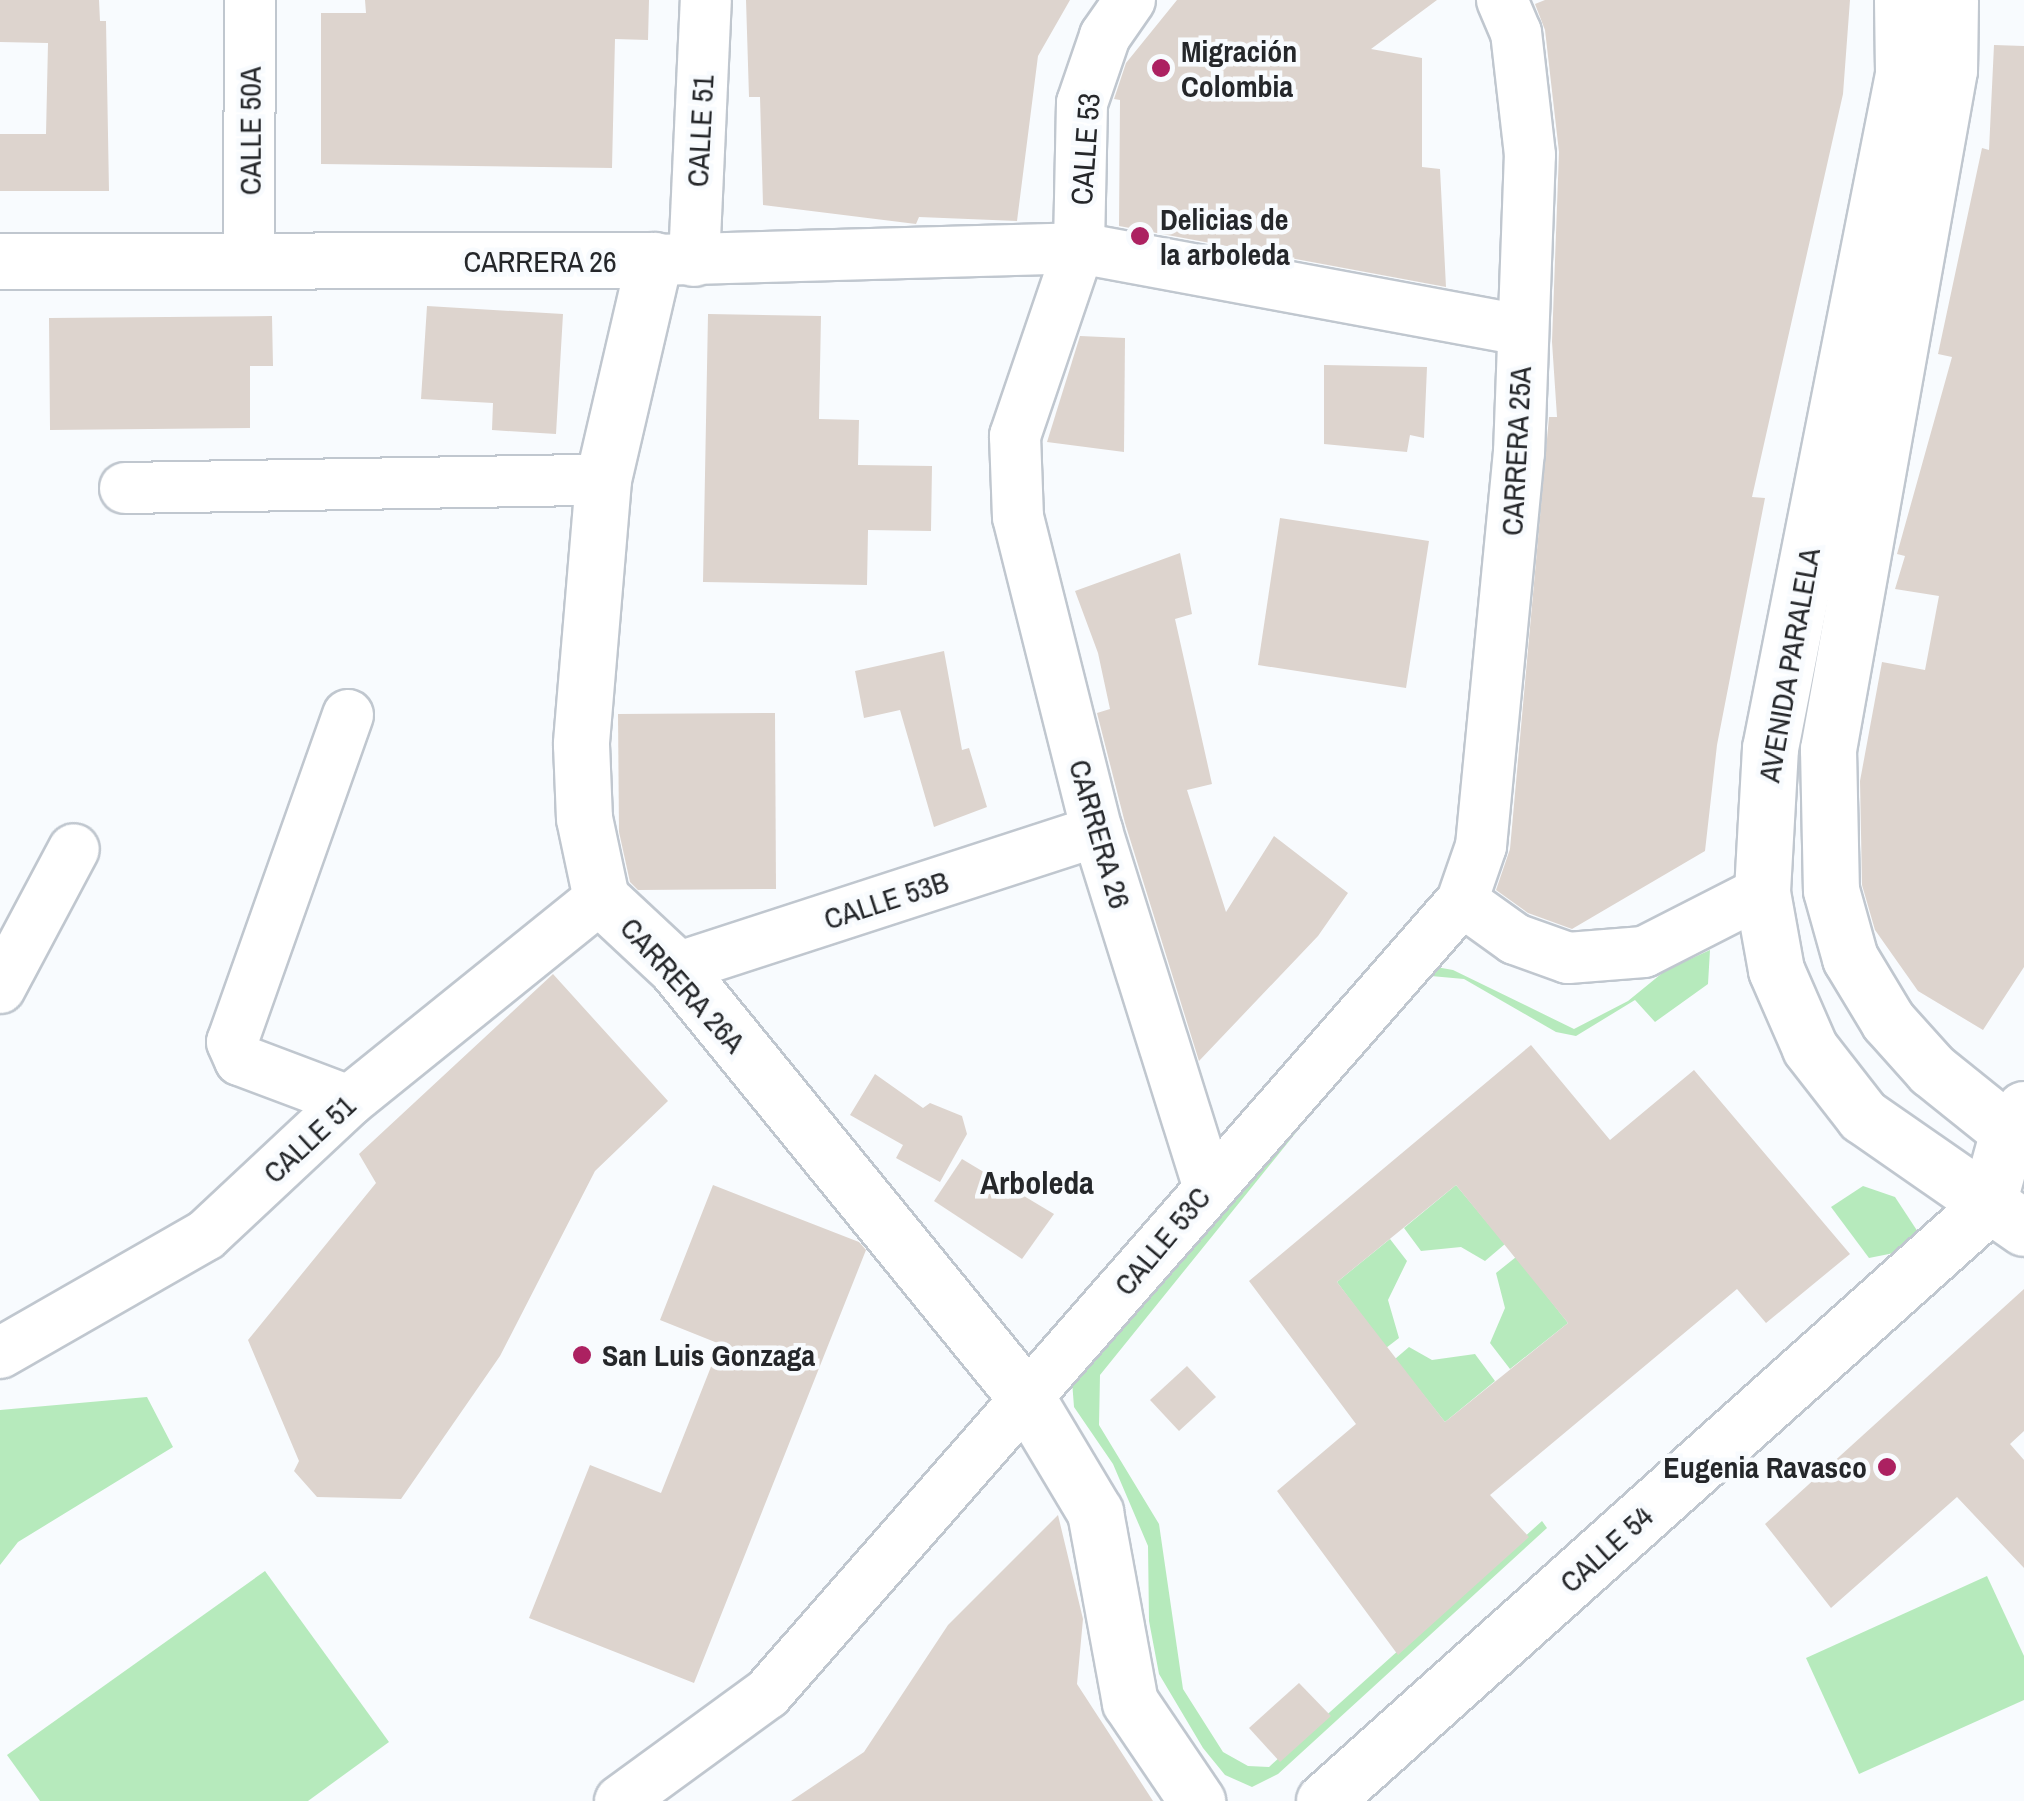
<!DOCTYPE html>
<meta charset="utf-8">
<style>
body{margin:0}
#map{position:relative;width:2024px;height:1801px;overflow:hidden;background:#f8fbfe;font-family:"Archivo Narrow",sans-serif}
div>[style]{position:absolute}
.green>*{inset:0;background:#b6eabc}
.building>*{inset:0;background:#ddd4ce}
.roads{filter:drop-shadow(2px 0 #c0c7cf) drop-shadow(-2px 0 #c0c7cf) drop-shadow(0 2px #c0c7cf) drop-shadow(0 -2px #c0c7cf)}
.minor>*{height:50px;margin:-25px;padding:0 25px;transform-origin:25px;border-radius:25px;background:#fff}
.tertiary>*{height:55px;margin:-27.5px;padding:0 27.5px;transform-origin:27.5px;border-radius:27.5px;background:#fff}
.primary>*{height:55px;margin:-27.5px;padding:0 27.5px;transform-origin:27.5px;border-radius:27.5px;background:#fff}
.dots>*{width:28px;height:28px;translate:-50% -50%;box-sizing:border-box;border:5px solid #f8fbfe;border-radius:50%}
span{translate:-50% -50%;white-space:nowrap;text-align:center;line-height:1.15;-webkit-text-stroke:9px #f8fbfe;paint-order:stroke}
.poi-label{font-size:30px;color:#25272a;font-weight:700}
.left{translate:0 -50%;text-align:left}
.right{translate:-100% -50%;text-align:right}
.street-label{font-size:30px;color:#25272a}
.neighbourhood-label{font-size:32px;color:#25272a;font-weight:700}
</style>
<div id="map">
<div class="green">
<div style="clip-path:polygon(1710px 950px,1708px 984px,1655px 1022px,1635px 1000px,1576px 1036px,1556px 1032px,1464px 979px,1431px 976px,1413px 986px,1436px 967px,1453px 970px,1574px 1029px,1628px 1001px,1666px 970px)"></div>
<div style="clip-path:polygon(1357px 1057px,1100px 1375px,1099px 1425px,1159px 1524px,1183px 1689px,1223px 1752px,1248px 1766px,1269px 1767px,1542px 1521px,1547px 1528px,1278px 1774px,1252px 1787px,1225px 1775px,1203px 1748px,1159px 1674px,1149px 1621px,1148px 1546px,1113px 1464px,1074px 1407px,1072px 1381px)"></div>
<div style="clip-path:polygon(1456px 1185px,1505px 1244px,1485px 1261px,1461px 1247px,1421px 1251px,1404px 1228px)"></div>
<div style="clip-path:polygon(1863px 1186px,1895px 1197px,1918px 1232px,1914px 1249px,1869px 1258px,1831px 1207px)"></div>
<div style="clip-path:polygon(1390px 1239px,1407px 1261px,1388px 1300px,1399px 1338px,1386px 1348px,1337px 1282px)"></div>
<div style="clip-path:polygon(1516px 1257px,1568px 1323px,1510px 1369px,1490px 1343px,1505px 1308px,1496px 1273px)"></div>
<div style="clip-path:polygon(1409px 1347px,1432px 1360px,1475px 1354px,1495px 1381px,1445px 1422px,1395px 1359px)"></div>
<div style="clip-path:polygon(147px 1397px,173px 1447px,18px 1542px,0 1565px,0 1410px)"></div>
<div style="clip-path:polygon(265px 1571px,389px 1742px,308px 1801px,40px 1801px,7px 1755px)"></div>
<div style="clip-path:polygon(1987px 1576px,2024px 1656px,2024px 1700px,1859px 1774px,1806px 1658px)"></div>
</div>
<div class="building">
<div style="clip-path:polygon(0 0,99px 0,100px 21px,106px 21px,109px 191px,0 191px,0 134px,46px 134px,48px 43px,0 42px)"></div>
<div style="clip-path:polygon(365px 0,649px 0,648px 40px,615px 39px,612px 168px,321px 164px,321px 13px,366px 13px)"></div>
<div style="clip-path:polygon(746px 0,1070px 0,1038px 56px,1017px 221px,919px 217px,916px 224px,763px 205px,760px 97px,749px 97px)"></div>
<div style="clip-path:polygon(1177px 0,1437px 0,1371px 49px,1422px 58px,1422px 167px,1440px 169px,1446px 287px,1119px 226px,1120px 100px,1114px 99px,1126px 63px)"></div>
<div style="clip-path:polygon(1545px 0,1850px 0,1843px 94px,1752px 497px,1765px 498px,1717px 745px,1705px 851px,1572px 929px,1528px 913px,1496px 890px,1510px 849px,1549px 417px,1557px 417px,1552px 342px,1559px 152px,1545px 30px,1535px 4px)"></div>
<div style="clip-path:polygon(1994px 45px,2024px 46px,2024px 967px,1983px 1030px,1918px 991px,1875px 930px,1862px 885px,1860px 781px,1882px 662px,1925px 670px,1939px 596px,1895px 589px,1905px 556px,1897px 554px,1952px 357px,1938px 354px,1982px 148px,1989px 150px)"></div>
<div style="clip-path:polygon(427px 306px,563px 314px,556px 434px,492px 430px,493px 403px,421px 399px)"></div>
<div style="clip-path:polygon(708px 314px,821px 316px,819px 419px,859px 420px,858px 465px,932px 466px,931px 531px,868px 530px,867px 585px,703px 582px)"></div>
<div style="clip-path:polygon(272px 316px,273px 366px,250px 366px,250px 428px,50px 430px,49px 318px)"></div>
<div style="clip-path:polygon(1080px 336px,1125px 338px,1124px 452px,1047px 442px)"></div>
<div style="clip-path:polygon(1324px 365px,1427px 367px,1424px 438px,1410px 435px,1407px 452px,1324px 444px)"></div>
<div style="clip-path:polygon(1280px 518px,1429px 541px,1406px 688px,1258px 665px)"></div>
<div style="clip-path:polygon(1180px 553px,1192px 614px,1175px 619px,1212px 784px,1187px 790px,1226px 912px,1274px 836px,1348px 893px,1318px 936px,1199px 1061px,1125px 823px,1097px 713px,1110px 709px,1098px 653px,1075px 591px)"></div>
<div style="clip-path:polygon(944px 651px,962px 750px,969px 748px,987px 807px,934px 827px,900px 710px,864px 718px,855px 671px)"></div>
<div style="clip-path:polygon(775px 713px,776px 889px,638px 890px,630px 882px,619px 832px,618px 714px)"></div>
<div style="clip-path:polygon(553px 974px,668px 1101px,595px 1171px,500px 1356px,401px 1499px,317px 1497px,294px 1471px,299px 1461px,248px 1340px,376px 1183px,359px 1154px)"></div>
<div style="clip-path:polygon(evenodd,1531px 1045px,1610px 1140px,1694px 1070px,1850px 1254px,1766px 1323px,1737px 1289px,1490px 1495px,1529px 1537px,1398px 1655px,1277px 1491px,1356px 1424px,1249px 1281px,1531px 1045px,1456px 1185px,1568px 1323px,1445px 1422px,1337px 1282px,1456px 1185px)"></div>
<div style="clip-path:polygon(875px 1074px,923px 1108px,930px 1103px,962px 1116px,967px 1134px,940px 1182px,896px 1158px,903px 1145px,850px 1115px)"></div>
<div style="clip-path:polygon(962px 1159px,1054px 1214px,1022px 1259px,934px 1201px)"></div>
<div style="clip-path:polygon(713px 1185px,859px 1242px,866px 1250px,694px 1683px,529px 1618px,590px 1465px,661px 1493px,720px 1344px,660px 1320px)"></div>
<div style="clip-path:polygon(2024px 1289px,2024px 1431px,2010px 1444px,2024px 1460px,2024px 1568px,1957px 1497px,1831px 1608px,1765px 1524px)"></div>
<div style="clip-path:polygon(1187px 1366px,1216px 1397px,1179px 1431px,1150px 1400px)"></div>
<div style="clip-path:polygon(1058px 1515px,1083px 1619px,1077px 1684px,1153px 1801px,791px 1801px,864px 1752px,948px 1625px)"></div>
<div style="clip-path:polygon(1299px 1683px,1331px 1716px,1280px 1762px,1249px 1728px)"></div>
</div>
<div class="roads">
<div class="minor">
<div style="left:1130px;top:0;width:44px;rotate:124.8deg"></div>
<div style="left:1105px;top:36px;width:71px;rotate:108.9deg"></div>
<div style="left:1082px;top:103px;width:145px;rotate:91.2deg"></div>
<div style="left:1079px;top:248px;width:199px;rotate:108.8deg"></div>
<div style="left:1015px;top:436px;width:81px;rotate:87.9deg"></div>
<div style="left:1018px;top:517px;width:324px;rotate:75.9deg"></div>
<div style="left:1097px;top:831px;width:371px;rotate:72.6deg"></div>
<div style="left:654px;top:260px;width:425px;rotate:-1.6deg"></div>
<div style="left:1079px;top:248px;width:451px;rotate:10.5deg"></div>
<div style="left:694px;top:261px;width:261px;rotate:-87.4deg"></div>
<div style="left:249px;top:262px;width:262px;rotate:-89.8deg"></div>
<div style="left:125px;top:488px;width:478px;rotate:-1deg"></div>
<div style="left:348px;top:715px;width:347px;rotate:109.5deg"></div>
<div style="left:232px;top:1042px;width:20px;rotate:66deg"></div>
<div style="left:240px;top:1060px;width:116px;rotate:20.6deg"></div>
<div style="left:1462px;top:901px;width:65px;rotate:35.6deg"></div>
<div style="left:1515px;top:939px;width:56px;rotate:19.7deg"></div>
<div style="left:1568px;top:958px;width:76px;rotate:-4.5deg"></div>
<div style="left:1644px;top:952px;width:132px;rotate:-27deg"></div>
<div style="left:676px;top:968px;width:443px;rotate:-18deg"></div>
<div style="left:0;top:988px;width:157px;rotate:-62deg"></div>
<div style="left:0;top:1353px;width:237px;rotate:-29.8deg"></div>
<div style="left:206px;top:1235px;width:196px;rotate:-43.1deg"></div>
<div style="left:349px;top:1101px;width:324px;rotate:-38.9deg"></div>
<div style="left:620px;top:1801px;width:182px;rotate:-36.1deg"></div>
<div style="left:767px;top:1694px;width:1054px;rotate:-48.77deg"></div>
<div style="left:1462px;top:901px;width:58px;rotate:-70.9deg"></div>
<div style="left:1481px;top:846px;width:395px;rotate:-84.5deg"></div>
<div style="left:1519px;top:453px;width:298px;rotate:-87.9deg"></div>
<div style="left:1530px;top:155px;width:123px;rotate:-96.5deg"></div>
<div style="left:1516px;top:33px;width:36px;rotate:-113deg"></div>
</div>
<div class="tertiary">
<div style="left:0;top:261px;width:654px;rotate:-0.09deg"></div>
<div style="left:654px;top:260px;width:226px;rotate:103.1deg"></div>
<div style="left:603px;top:480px;width:265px;rotate:94.8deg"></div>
<div style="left:581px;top:744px;width:74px;rotate:87.7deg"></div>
<div style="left:584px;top:818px;width:82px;rotate:78deg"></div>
<div style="left:601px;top:898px;width:103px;rotate:43deg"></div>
<div style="left:676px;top:968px;width:557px;rotate:50.83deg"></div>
<div style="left:1028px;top:1400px;width:131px;rotate:59.1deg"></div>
<div style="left:1095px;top:1512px;width:193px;rotate:79.6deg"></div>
<div style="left:1130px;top:1702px;width:120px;rotate:55.9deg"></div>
<div style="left:1324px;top:1801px;width:890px;rotate:-41.86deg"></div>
<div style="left:1987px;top:1207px;width:75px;rotate:-74.5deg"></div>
<div style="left:2007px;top:1135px;width:31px;rotate:-57deg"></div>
</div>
<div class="primary">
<div style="left:1902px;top:0;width:74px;rotate:89.2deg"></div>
<div style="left:1903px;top:74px;width:687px;rotate:101.16deg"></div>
<div style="left:1770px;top:748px;width:144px;rotate:93.2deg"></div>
<div style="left:1762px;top:892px;width:79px;rotate:79.8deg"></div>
<div style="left:1776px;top:970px;width:85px;rotate:66.4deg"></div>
<div style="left:1810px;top:1048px;width:86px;rotate:52.1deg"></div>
<div style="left:1863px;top:1116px;width:196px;rotate:34.8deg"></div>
<div style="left:1950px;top:0;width:70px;rotate:90.8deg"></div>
<div style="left:1949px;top:70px;width:690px;rotate:100.1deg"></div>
<div style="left:1828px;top:749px;width:141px;rotate:88.8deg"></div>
<div style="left:1831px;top:890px;width:71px;rotate:74.4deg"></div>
<div style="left:1850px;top:958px;width:74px;rotate:58.9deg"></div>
<div style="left:1888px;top:1021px;width:66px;rotate:48.1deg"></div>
<div style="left:1932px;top:1070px;width:118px;rotate:38.8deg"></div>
</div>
</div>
<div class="dots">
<div style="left:1161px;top:68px;background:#ac2161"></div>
<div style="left:1140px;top:236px;background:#ac2161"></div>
<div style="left:582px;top:1355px;background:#ac2161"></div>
<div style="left:1887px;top:1467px;background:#ac2161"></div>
</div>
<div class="poi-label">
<span class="left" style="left:1181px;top:68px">Migración<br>Colombia</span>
<span class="left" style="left:1160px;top:236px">Delicias de<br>la arboleda</span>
<span class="left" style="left:602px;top:1355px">San Luis Gonzaga</span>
<span class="right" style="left:1867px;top:1467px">Eugenia Ravasco</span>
</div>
<div class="street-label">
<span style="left:250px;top:131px;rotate:-90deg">CALLE 50A</span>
<span style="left:700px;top:131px;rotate:-87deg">CALLE 51</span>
<span style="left:1085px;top:149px;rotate:-86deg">CALLE 53</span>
<span style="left:540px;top:261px">CARRERA 26</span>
<span style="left:1516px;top:451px;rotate:-87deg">CARRERA 25A</span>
<span style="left:1789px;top:665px;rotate:-80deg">AVENIDA PARALELA</span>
<span style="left:1100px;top:834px;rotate:74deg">CARRERA 26</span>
<span style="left:886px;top:900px;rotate:-18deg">CALLE 53B</span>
<span style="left:683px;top:985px;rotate:48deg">CARRERA 26A</span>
<span style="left:309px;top:1139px;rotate:-43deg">CALLE 51</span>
<span style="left:1162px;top:1241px;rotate:-50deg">CALLE 53C</span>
<span style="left:1606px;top:1549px;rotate:-42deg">CALLE 54</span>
</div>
<div class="neighbourhood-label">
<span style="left:1037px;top:1183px">Arboleda</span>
</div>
</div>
